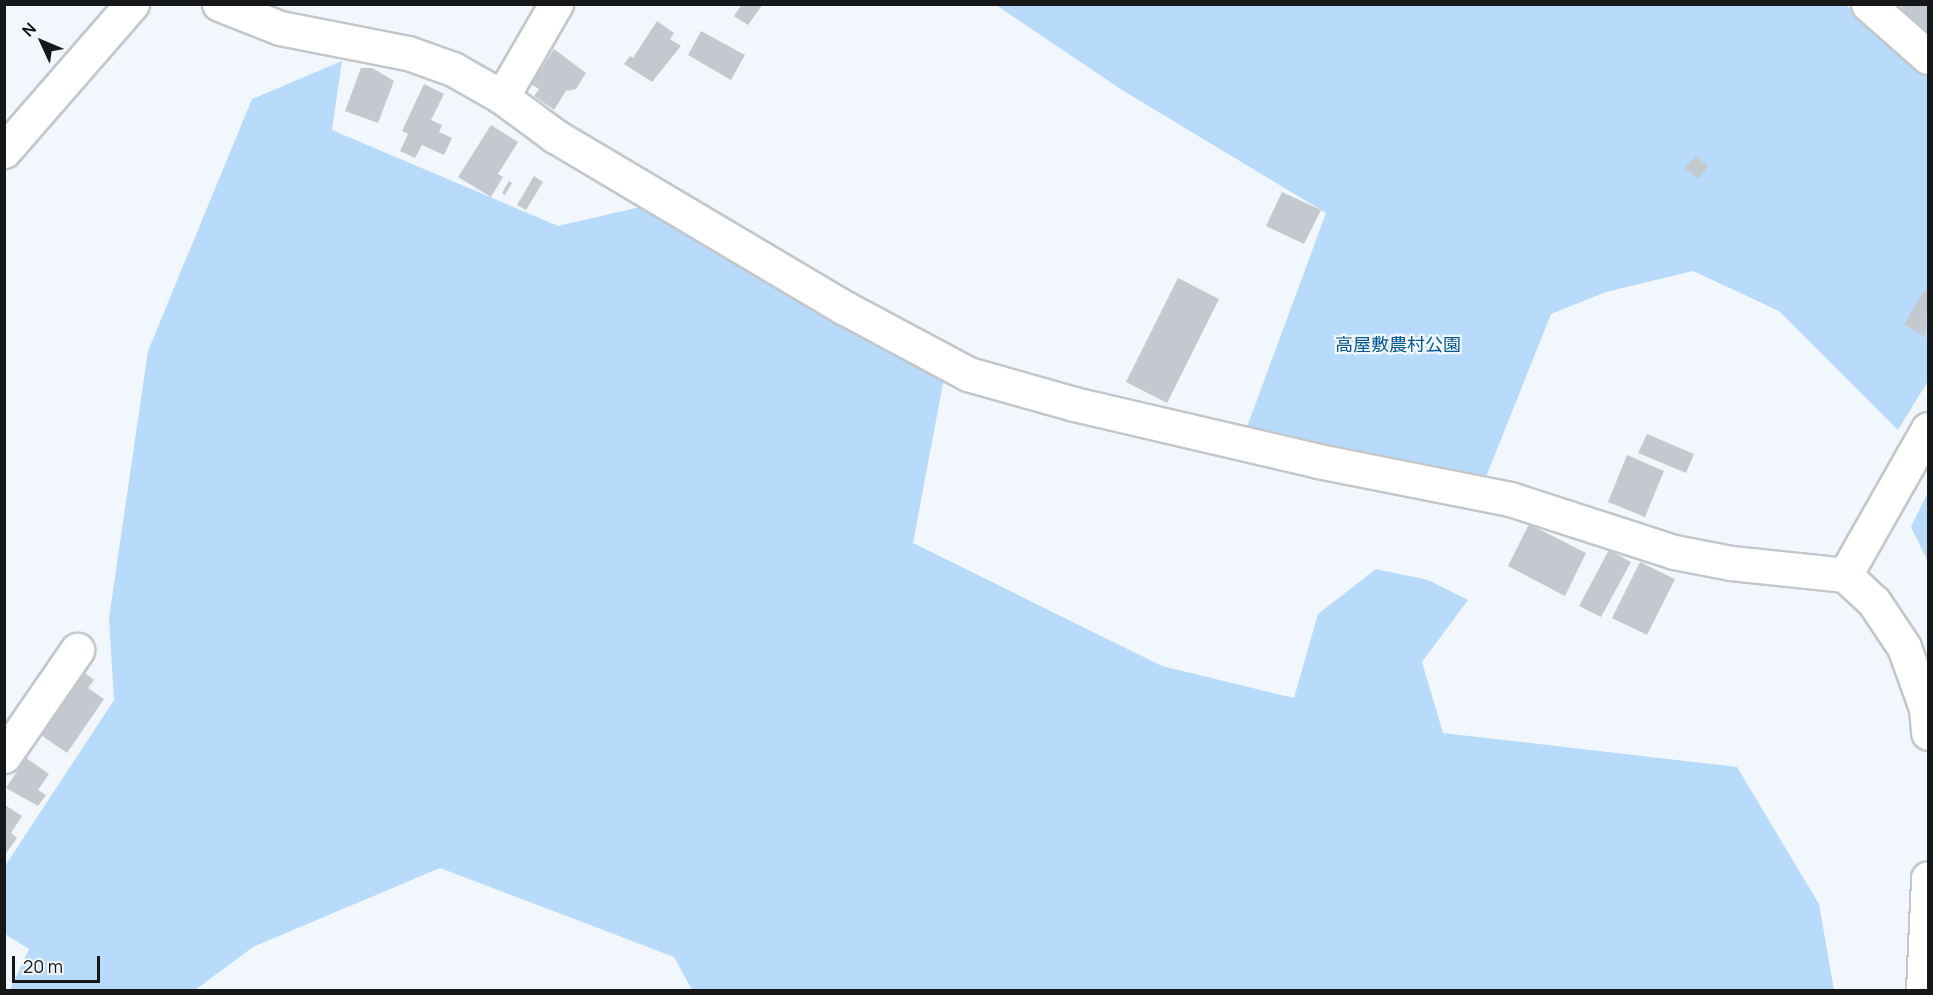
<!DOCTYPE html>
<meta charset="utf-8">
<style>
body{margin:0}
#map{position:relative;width:1933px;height:995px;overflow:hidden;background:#f2f7fd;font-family:Manrope,"Noto Sans JP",sans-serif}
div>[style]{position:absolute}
.green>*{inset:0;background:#b8dbfc}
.building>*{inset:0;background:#c3c9ce}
.roads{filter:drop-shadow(2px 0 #c2c7cc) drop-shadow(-2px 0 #c2c7cc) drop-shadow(0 2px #c2c7cc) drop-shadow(0 -2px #c2c7cc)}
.minor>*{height:33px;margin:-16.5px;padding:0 16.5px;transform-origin:16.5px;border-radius:16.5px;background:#fff}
span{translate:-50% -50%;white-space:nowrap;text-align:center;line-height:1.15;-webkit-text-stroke:4.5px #f2f7fd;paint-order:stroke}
.park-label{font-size:18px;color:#02578f}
.frame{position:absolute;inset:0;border:6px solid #151718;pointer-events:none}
.north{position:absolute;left:12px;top:12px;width:60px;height:60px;-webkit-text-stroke:4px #f2f7fd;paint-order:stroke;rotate:314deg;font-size:16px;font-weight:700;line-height:24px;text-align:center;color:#151718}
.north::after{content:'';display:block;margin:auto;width:21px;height:27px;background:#151718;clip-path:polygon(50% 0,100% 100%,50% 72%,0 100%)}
.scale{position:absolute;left:12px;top:956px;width:88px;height:27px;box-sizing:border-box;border:3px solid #151718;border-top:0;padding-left:8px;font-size:18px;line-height:21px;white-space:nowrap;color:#151718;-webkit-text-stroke:4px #f2f7fd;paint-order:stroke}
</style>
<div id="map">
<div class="green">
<div style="clip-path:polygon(996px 5px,1846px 5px,1928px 78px,1928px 381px,1898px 430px,1779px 311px,1693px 271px,1606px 292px,1551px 314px,1486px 477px,1247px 427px,1326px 213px,1122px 90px)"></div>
<div style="clip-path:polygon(342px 61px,332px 130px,558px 226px,640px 207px,944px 378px,913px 543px,1162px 666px,1294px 698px,1318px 614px,1376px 569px,1428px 580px,1468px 600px,1422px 662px,1443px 733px,1737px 767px,1819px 904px,1834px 990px,692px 990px,674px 957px,440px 868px,253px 947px,195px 990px,10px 990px,29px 949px,5px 934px,5px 866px,114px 700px,109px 618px,148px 351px,252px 99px)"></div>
<div style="clip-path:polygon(1928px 492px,1928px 562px,1911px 527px)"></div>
</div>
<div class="building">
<div style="clip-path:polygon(742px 4px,763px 4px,748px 25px,734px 16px)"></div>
<div style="clip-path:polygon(1904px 4px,1928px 4px,1928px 43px,1892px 17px)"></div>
<div style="clip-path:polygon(657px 21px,674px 33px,670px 39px,681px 46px,652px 82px,624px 64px,630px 56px,633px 58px)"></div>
<div style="clip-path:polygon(701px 31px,745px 55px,731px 80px,688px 55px)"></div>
<div style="clip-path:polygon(554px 49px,586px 73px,576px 89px,566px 91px,554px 110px,534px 96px,539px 89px,531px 84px)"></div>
<div style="clip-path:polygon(361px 68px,372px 68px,394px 81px,378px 123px,345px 111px)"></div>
<div style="clip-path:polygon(424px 84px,444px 94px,431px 120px,442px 125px,439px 132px,452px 138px,444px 155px,422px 145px,415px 158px,400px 151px,408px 134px,402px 131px)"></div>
<div style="clip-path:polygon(491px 125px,518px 142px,498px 174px,503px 177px,491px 197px,458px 177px)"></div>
<div style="clip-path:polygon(1696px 156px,1708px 166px,1698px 179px,1685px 168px)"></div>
<div style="clip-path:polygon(534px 176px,543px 182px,526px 210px,517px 205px)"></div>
<div style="clip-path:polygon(509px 181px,512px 183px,505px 195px,502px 193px)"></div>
<div style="clip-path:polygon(1282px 192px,1321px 210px,1304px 244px,1266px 226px)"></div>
<div style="clip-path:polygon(1178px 278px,1219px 299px,1167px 403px,1126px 382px)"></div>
<div style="clip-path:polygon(1924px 291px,1928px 293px,1925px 337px,1904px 324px)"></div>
<div style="clip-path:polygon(1647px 434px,1694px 454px,1686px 473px,1638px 453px)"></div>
<div style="clip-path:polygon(1627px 455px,1664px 471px,1645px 517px,1608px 502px)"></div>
<div style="clip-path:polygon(1529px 524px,1586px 553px,1565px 596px,1508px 566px)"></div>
<div style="clip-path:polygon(1609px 550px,1631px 562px,1601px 617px,1579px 606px)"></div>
<div style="clip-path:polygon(1640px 562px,1675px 579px,1647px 635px,1612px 618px)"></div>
<div style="clip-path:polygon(81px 670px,94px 680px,88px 688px,104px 699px,67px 753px,38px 733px)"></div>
<div style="clip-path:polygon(26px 758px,49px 774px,38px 790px,46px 795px,38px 806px,6px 788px)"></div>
<div style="clip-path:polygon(5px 805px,22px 816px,11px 833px,17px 838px,4px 856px)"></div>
</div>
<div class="roads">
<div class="minor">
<div style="left:219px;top:4px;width:66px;rotate:21.5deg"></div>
<div style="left:280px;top:28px;width:130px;rotate:11.1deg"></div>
<div style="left:408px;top:53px;width:48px;rotate:19.6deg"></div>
<div style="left:453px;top:69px;width:56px;rotate:29.7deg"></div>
<div style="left:502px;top:97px;width:66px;rotate:36.3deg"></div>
<div style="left:555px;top:136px;width:337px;rotate:30.7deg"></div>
<div style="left:845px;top:308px;width:140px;rotate:28.2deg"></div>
<div style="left:968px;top:374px;width:110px;rotate:15.8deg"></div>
<div style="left:1074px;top:404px;width:251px;rotate:13.1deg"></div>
<div style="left:1318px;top:461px;width:196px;rotate:11.2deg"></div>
<div style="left:1510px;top:499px;width:172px;rotate:17.9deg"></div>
<div style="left:1674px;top:552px;width:58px;rotate:10.9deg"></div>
<div style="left:1731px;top:563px;width:115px;rotate:6deg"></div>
<div style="left:1845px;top:575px;width:40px;rotate:43deg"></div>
<div style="left:1874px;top:602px;width:54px;rotate:56.3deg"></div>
<div style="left:1904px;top:647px;width:65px;rotate:70.2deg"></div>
<div style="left:1926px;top:708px;width:25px;rotate:85deg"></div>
<div style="left:1868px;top:4px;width:80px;rotate:41.5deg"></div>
<div style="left:502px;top:97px;width:108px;rotate:-59.9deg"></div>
<div style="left:4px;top:151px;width:195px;rotate:-49deg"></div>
<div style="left:1845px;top:575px;width:168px;rotate:-60.4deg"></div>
<div style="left:4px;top:756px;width:129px;rotate:-55.4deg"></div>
<div style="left:1923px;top:990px;width:112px;rotate:-87.4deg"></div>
</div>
</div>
<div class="park-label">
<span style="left:1398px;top:344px">高屋敷農村公園</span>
</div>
<div class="frame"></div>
<div class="north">N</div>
<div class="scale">20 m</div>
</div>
